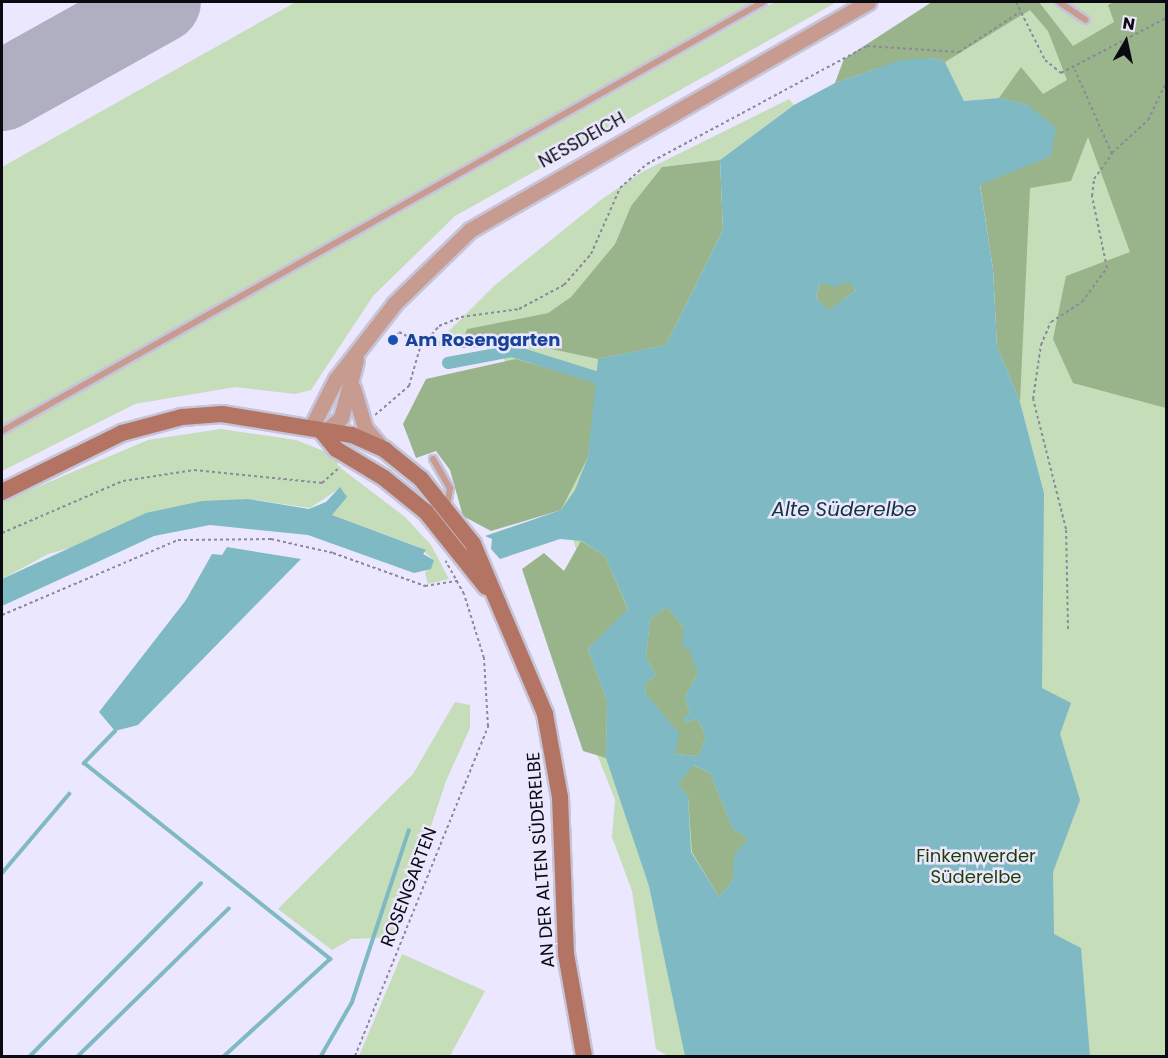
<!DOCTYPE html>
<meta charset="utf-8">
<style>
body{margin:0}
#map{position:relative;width:1168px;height:1058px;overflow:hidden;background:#eae7fe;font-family:Poppins,sans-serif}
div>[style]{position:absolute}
.green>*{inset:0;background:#c5ddb8}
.forest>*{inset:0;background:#99b38a}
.water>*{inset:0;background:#7eb9c4}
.stream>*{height:4px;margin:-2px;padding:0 2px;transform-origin:2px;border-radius:2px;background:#7eb9c4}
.canal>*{height:12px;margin:-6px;padding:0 6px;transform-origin:6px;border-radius:6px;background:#7eb9c4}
.runway>*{height:80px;margin:-40px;padding:0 40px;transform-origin:40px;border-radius:40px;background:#b0aec1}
.path>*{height:2px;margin-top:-1px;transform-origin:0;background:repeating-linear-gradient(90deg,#8c8a9a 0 3px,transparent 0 6px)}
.roads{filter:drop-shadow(2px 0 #c6c4d8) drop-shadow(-2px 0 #c6c4d8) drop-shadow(0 2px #c6c4d8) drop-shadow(0 -2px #c6c4d8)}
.service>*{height:6px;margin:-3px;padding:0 3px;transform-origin:3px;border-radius:3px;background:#c79b8f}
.tertiary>*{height:15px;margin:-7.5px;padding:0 7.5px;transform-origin:7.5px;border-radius:7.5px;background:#c79b8f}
.secondary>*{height:16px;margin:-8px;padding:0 8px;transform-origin:8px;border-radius:8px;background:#b37463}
.dots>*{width:16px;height:16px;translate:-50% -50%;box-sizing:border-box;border:3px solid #eae7fe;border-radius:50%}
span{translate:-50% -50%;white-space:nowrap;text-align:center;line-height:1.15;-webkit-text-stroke:5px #eae7fe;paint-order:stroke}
.street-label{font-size:18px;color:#0b0a11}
.transit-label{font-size:18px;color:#164399;font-weight:700}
.left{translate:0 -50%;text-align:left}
.park-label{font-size:18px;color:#1e3f01}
.water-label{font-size:20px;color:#153439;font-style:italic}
.frame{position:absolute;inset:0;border:3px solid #0b0a11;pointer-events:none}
.north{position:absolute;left:1096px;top:12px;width:60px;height:60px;-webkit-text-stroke:4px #eae7fe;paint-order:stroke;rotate:9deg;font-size:16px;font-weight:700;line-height:24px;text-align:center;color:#0b0a11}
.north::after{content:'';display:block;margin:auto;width:21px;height:27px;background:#0b0a11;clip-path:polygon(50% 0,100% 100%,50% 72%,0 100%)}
</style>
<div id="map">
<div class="green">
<div style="clip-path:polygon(296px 2px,754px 2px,2px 425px,2px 167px)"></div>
<div style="clip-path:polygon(775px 2px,837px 2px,455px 216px,373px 296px,311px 390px,295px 394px,235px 387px,135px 404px,2px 471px,2px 437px)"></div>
<div style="clip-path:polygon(932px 2px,1166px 2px,1166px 1056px,668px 1056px,656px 1049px,632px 891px,612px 837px,615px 800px,591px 739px,588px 585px,530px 409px,488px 329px,792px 337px,1044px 493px,1020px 402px,997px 346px,999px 98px,964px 101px,945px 62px,934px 58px,835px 83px,844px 59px)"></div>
<div style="clip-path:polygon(789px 99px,794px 105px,720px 160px,662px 167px,631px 206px,615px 244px,571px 297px,548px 313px,467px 329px,460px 348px,435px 345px,495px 285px,602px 199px,642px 172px)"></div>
<div style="clip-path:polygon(221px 429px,296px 440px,336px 456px,338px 466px,405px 517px,431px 545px,449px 579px,428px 584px,425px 573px,434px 560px,419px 547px,332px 515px,340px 488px,310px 508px,248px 499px,48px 554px,2px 579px,2px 502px,148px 440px)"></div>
<div style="clip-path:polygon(455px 702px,470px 705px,470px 728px,446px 781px,394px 937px,351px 939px,332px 950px,278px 909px,413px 774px)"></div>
<div style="clip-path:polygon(402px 954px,485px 991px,450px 1056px,359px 1056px)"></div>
</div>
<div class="forest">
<div style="clip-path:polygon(932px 2px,1039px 2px,1073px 46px,1114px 22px,1108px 5px,1114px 2px,1166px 2px,1166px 408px,1073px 383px,1053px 339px,1066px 276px,1130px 252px,1088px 137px,1071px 181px,1030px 188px,1020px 402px,997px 346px,993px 269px,980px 184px,1051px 156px,1028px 105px,999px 98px,1021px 67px,1043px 94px,1067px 80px,1048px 31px,1030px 10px,945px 62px,933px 58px,875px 69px,835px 83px,844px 59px)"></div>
<div style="clip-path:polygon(720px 160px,723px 230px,666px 345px,598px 359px,533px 345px,460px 348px,467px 329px,548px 313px,571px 297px,615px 244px,631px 206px,662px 167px)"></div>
<div style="clip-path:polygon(849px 281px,856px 290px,829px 311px,816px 298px,820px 283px)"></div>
<div style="clip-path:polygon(516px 359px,597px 383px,588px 457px,561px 510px,491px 531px,463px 516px,450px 470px,436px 451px,416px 458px,403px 424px,426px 379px)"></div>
<div style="clip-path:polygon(581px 541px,605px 556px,628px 610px,588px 649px,607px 701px,606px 758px,583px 751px,522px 569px,544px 553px,564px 571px)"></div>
<div style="clip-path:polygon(667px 607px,683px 627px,698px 673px,685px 697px,690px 714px,684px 718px,685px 723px,697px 719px,706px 736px,699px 756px,675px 754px,678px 732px,646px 695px,645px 684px,656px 675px,646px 658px,650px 619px)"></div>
<div style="clip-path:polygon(693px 765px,710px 773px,733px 829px,748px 839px,733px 880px,719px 897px,692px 852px,688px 796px,678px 784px)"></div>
</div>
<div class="water">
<div style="clip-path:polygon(evenodd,934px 58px,945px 62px,964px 101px,999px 98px,1028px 105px,1056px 128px,1051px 156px,980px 185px,993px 269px,997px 346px,1020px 402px,1044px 493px,1042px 688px,1071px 703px,1060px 734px,1080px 800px,1053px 872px,1054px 934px,1081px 948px,1090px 1056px,685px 1056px,649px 886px,606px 758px,607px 701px,588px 649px,628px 609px,605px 556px,582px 541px,560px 539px,500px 559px,491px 549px,492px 539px,485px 536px,561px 510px,575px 490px,588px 457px,598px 359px,666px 345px,723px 230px,720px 160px,794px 105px,835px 83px,901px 60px,934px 58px,848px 281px,856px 290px,829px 310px,816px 298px,820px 283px,836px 287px,848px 281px,934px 58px,667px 607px,683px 627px,682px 647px,688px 647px,698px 673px,685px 697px,690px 714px,684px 717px,685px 723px,697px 719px,706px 736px,699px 756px,675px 754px,679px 733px,646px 694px,645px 684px,656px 675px,646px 658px,650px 619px,667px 607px,934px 58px,694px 765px,710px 773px,733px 829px,748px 839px,734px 855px,733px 880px,719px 897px,691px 852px,688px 796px,678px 784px,694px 765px)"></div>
<div style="clip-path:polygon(340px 487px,347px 497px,332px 515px,426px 550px,423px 554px,434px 560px,431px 569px,414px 573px,308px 535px,210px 525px,154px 536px,2px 606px,2px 579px,146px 513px,202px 501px,248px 499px,309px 509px,326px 502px)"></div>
<div style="clip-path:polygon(227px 547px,301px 559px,138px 725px,115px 731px,99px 712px,186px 600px,212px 554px,222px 555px)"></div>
</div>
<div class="stream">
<div style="left:115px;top:731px;width:45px;rotate:134.1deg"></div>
<div style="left:84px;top:763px;width:315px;rotate:38.5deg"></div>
<div style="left:330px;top:959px;width:144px;rotate:137.5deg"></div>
<div style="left:2px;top:873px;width:104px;rotate:-49.7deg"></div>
<div style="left:30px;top:1056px;width:243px;rotate:-45.3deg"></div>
<div style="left:78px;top:1056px;width:211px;rotate:-44.4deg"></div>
<div style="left:321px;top:1056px;width:62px;rotate:-60.1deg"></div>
<div style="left:352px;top:1002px;width:181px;rotate:-71.7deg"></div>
</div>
<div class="canal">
<div style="left:448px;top:363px;width:65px;rotate:-10.6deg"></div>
<div style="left:512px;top:351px;width:104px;rotate:17.4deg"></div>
</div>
<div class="runway">
<div style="left:2px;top:91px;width:182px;rotate:-29.2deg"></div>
</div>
<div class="path">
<div style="left:1016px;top:2px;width:65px;rotate:63.4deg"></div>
<div style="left:1045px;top:60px;width:21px;rotate:39deg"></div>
<div style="left:1061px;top:73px;width:119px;rotate:-27.6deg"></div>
<div style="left:1112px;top:153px;width:49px;rotate:-42.5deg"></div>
<div style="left:1148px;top:120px;width:41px;rotate:-64.1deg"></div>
<div style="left:393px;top:340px;width:10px;rotate:-53deg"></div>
<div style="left:399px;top:332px;width:26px;rotate:28deg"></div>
<div style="left:375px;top:415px;width:45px;rotate:-40.5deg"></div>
<div style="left:409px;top:386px;width:40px;rotate:-74deg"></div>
<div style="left:420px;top:348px;width:29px;rotate:-49deg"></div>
<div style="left:439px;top:326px;width:24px;rotate:-22deg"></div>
<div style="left:461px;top:317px;width:59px;rotate:-7.9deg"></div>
<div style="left:519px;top:309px;width:51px;rotate:-28.1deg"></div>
<div style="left:564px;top:285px;width:41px;rotate:-48.9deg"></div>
<div style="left:591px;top:254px;width:72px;rotate:-66.3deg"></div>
<div style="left:620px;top:188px;width:36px;rotate:-42deg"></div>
<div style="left:647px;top:164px;width:250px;rotate:-28.2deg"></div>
<div style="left:867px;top:46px;width:92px;rotate:3.7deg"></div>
<div style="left:959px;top:52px;width:73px;rotate:-33.3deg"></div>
<div style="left:2px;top:533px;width:132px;rotate:-23.3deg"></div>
<div style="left:123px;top:481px;width:72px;rotate:-8.8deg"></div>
<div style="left:194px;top:470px;width:129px;rotate:5.8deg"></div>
<div style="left:322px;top:483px;width:24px;rotate:-42deg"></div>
<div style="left:2px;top:615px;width:191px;rotate:-23.1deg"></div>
<div style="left:178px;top:540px;width:93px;rotate:-0.6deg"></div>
<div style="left:271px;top:539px;width:64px;rotate:12.7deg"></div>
<div style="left:333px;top:553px;width:98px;rotate:19.7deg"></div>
<div style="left:425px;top:586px;width:33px;rotate:-9deg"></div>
<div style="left:1068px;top:629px;width:100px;rotate:-91.1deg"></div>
<div style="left:1066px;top:529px;width:134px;rotate:-104.2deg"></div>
<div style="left:1033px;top:399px;width:55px;rotate:-81.6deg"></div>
<div style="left:1041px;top:345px;width:25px;rotate:-67deg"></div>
<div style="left:1051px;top:322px;width:37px;rotate:-33deg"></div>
<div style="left:1082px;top:302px;width:42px;rotate:-53.7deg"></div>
<div style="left:1107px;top:268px;width:74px;rotate:-101.8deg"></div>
<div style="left:1092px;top:196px;width:17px;rotate:-83deg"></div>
<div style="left:1094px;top:179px;width:31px;rotate:-54deg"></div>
<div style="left:1112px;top:154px;width:92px;rotate:-113.8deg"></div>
<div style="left:355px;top:1056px;width:356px;rotate:-68deg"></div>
<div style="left:488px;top:726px;width:68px;rotate:-93.4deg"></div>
<div style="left:484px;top:658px;width:67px;rotate:-107.4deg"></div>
<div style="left:464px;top:594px;width:38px;rotate:-119deg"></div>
</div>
<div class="roads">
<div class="service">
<div style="left:1059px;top:2px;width:32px;rotate:34deg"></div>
<div style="left:2px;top:431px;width:874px;rotate:-29.41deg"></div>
<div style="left:433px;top:459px;width:34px;rotate:60deg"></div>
<div style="left:450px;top:488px;width:20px;rotate:99deg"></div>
</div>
<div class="tertiary">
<div style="left:353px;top:388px;width:42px;rotate:73.3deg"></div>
<div style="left:365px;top:428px;width:23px;rotate:50deg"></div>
<div style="left:311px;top:428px;width:55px;rotate:-63deg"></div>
<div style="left:336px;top:379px;width:96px;rotate:-52.2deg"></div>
<div style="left:395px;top:303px;width:105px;rotate:-44.2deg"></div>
<div style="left:470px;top:230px;width:459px;rotate:-29.8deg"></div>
<div style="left:323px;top:433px;width:23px;rotate:-40deg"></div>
<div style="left:341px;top:418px;width:60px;rotate:-75.5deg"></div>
</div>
<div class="secondary">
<div style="left:323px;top:433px;width:21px;rotate:51deg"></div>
<div style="left:336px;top:449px;width:56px;rotate:31.1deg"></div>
<div style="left:384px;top:478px;width:54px;rotate:39deg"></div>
<div style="left:426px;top:512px;width:96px;rotate:51.3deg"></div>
<div style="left:2px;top:492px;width:134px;rotate:-26.2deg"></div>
<div style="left:122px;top:433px;width:62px;rotate:-14.9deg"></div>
<div style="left:182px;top:417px;width:40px;rotate:-4.3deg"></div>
<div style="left:222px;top:414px;width:132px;rotate:9.2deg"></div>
<div style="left:352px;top:435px;width:36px;rotate:24deg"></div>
<div style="left:385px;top:450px;width:46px;rotate:38.9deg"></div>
<div style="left:421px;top:479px;width:83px;rotate:51.3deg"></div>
<div style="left:473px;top:544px;width:185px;rotate:67deg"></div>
<div style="left:545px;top:714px;width:84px;rotate:79.8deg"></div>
<div style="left:560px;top:797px;width:157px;rotate:87.8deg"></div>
<div style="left:566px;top:954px;width:104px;rotate:80deg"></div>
</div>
</div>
<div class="dots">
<div style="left:393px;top:340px;background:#1a4fb4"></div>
</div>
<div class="street-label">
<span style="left:582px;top:140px;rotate:-29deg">NESSDEICH</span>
<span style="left:541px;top:860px;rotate:-94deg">AN DER ALTEN SÜDERELBE</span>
<span style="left:409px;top:887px;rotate:-69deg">ROSENGARTEN</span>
</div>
<div class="transit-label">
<span class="left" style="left:405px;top:340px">Am Rosengarten</span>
</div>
<div class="park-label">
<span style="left:976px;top:867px">Finkenwerder<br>Süderelbe</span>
</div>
<div class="water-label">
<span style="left:844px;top:509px">Alte Süderelbe</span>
</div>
<div class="frame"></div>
<div class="north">N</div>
</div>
